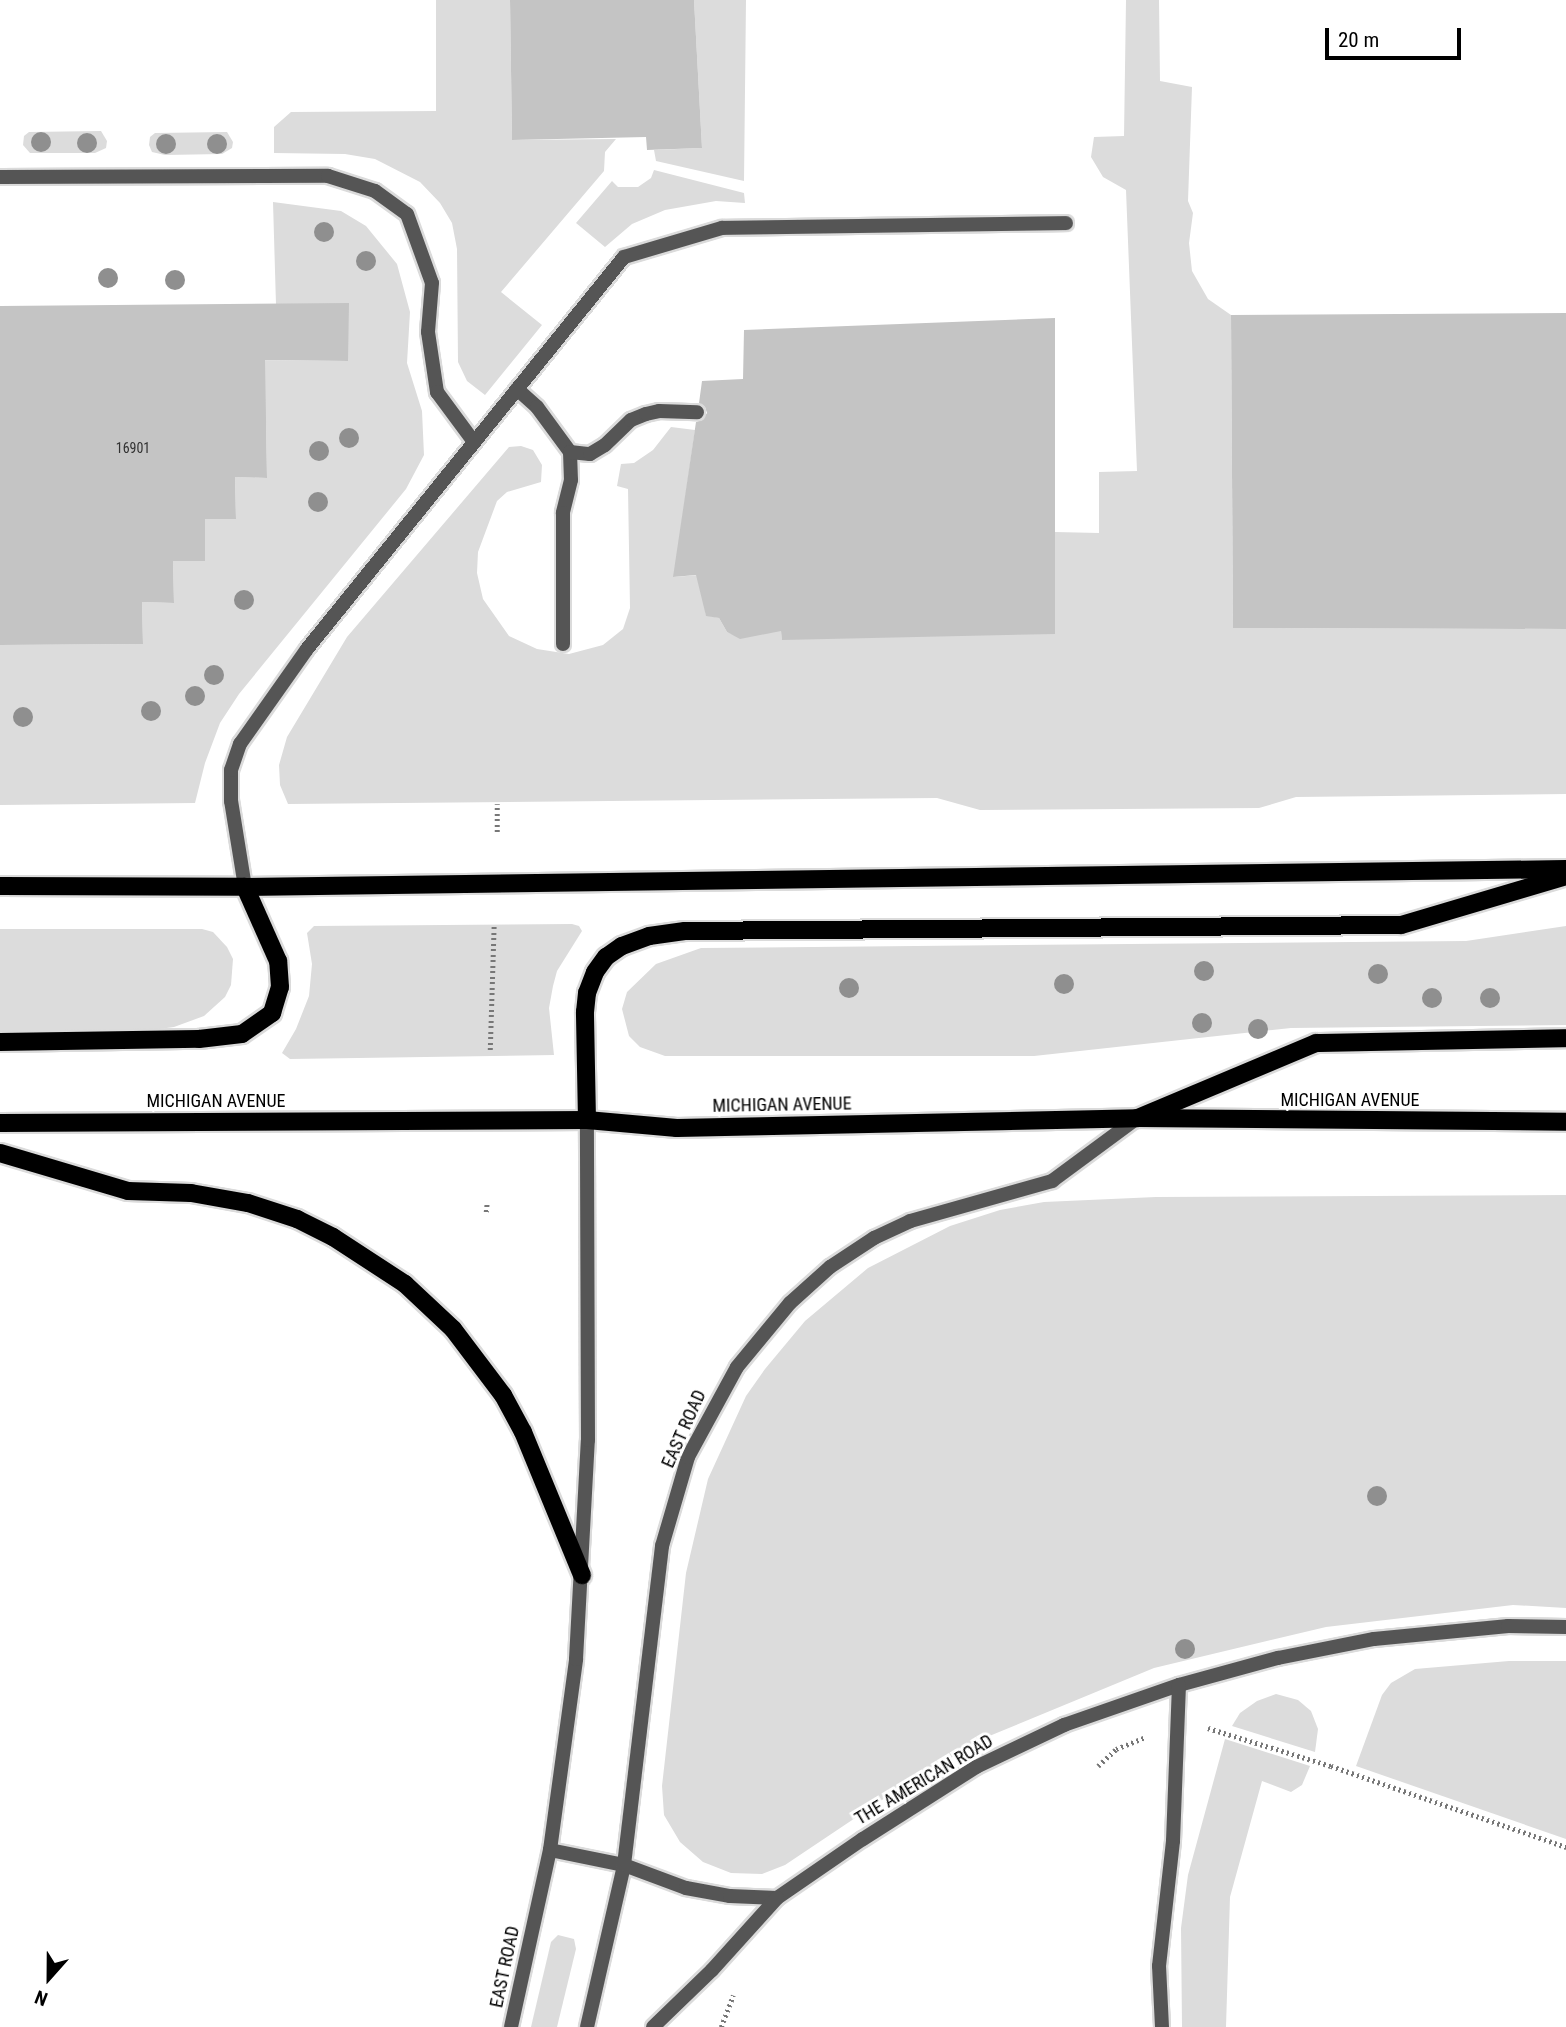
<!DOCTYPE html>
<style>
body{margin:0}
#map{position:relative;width:1566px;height:2027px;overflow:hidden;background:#fff;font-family:"Roboto Condensed",sans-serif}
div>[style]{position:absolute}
.green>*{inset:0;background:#dcdcdc}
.building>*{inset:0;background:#c4c4c4}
.path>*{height:4.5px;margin-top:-2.25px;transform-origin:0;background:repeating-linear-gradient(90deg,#777 0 2px,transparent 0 5.5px)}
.roads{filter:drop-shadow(2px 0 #dbdbdb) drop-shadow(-2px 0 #dbdbdb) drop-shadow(0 2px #dbdbdb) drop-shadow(0 -2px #dbdbdb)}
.lane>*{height:14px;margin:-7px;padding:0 7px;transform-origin:7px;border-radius:7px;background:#555}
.street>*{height:14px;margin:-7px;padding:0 7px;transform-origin:7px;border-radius:7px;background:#555}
.primary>*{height:18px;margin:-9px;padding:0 9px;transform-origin:9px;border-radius:9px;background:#000}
.trees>*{width:20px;height:20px;margin:-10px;border-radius:50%;background:#8f8f8f}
span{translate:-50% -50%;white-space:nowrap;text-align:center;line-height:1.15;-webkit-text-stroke:6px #fff;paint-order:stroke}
.number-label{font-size:14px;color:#313131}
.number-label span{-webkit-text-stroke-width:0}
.street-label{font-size:18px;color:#000}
.north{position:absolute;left:14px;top:1943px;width:70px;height:70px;-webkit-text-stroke:5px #fff;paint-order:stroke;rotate:201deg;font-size:19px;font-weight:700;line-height:28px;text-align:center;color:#000}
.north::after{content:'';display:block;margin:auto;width:24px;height:32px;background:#000;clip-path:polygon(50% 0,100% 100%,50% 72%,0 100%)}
.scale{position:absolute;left:1325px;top:28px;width:136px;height:32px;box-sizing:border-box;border:4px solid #000;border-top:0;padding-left:9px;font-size:21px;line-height:24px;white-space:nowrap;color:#000;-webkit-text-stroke:5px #fff;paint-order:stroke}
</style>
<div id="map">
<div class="green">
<div style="clip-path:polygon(436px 0,510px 0,512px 140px,616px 139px,605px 152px,604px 171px,501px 292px,542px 325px,485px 395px,467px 381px,458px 362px,457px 249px,452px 223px,440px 203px,420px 182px,375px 159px,345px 154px,274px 153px,274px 127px,291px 112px,436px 111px)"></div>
<div style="clip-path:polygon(694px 0,746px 0,744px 181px,656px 161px,654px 150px,702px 148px)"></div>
<div style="clip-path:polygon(1126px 0,1159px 0,1160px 81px,1192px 87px,1188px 201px,1193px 213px,1189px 243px,1192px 271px,1208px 299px,1231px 315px,1233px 628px,1566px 629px,1566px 794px,1296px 797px,1259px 808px,980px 810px,937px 798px,288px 804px,280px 785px,279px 765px,287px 737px,347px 637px,509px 447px,521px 446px,533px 450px,542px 465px,541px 482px,507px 492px,497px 501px,478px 552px,477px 573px,483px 599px,509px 636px,537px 649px,569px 654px,603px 645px,623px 629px,630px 608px,628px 489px,617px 486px,621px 464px,634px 463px,653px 450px,671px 427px,695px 430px,674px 577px,699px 575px,706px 615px,719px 618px,727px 632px,740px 638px,780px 613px,782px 640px,1055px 532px,1099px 533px,1099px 472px,1137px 471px,1126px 190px,1103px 177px,1091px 157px,1094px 137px,1124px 136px)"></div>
<div style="clip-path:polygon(101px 131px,107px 141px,106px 148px,95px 153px,30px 153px,23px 145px,24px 136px,29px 132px)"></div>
<div style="clip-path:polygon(227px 132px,233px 142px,232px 148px,222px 154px,165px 155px,152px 152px,149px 145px,150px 137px,155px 133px)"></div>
<div style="clip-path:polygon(654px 170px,744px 193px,745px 203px,716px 201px,665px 210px,632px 224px,605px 247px,576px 223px,612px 181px,618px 187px,638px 187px,651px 178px)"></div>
<div style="clip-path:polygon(273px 202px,341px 211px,366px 226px,397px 264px,410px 312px,407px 363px,422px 411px,424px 455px,406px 489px,239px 694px,220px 723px,205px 763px,195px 803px,0 805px,0 645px,143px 644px,142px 602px,174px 603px,173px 561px,204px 561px,205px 519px,236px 519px,235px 477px,267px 478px,266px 420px,256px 418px,256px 360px,347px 361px,276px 305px)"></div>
<div style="clip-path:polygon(572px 924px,579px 926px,582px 931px,557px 971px,553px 986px,549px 1008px,554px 1055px,290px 1059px,282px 1053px,296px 1029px,309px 996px,312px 964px,307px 933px,314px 926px)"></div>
<div style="clip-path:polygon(1566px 926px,1566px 1025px,1291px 1028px,1034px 1056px,665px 1056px,640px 1047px,629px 1036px,622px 1009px,627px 992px,656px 964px,701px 948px,1466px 941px)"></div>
<div style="clip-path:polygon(0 929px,202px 929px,213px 932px,227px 947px,233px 959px,231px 985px,225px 997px,204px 1016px,174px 1027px,137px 1032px,0 1032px)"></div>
<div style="clip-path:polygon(1566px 1195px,1566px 1608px,1513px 1605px,1326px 1627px,1154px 1668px,982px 1739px,885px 1798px,785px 1865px,762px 1874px,731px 1873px,703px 1862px,680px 1842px,664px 1815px,662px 1786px,686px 1573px,708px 1479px,746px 1396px,765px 1369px,805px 1321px,868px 1268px,950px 1226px,1000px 1210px,1044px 1202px,1156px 1197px)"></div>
<div style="clip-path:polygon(1509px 1661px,1566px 1661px,1566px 1839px,1356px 1766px,1382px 1695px,1391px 1683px,1415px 1669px)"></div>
<div style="clip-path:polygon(1276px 1694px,1298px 1700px,1311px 1711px,1318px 1729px,1315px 1752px,1232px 1726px,1240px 1713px,1257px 1701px)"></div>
<div style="clip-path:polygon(1225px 1739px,1310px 1766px,1302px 1785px,1291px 1792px,1262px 1781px,1230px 1897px,1226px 2027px,1182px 2027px,1181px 1928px,1188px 1875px)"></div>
<div style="clip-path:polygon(558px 1935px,574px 1939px,576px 1949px,557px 2027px,531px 2027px,551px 1942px)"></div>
</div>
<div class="building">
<div style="clip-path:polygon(510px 0,694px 0,702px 148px,647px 150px,646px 137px,512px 140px)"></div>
<div style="clip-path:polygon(349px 303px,348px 361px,265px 360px,267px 478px,235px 477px,236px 519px,205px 519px,205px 561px,173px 561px,174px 603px,142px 602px,143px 644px,0 645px,0 306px)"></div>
<div style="clip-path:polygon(1566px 313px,1566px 629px,1233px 628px,1231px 315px)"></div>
<div style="clip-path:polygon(1055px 318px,1055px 634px,782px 640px,781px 631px,740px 639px,727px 632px,719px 618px,706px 616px,696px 575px,673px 577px,696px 422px,702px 420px,707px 413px,705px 407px,699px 403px,702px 381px,743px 379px,744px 330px)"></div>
</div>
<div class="path">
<div style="left:497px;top:832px;width:28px;rotate:-90deg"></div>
<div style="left:490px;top:1050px;width:125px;rotate:-88.2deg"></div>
<div style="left:486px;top:1212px;width:9px;rotate:-84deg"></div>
<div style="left:1208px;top:1728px;width:129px;rotate:17.2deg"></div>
<div style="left:1331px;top:1766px;width:249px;rotate:19deg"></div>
<div style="left:1098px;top:1766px;width:25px;rotate:-43deg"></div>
<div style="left:1116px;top:1749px;width:32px;rotate:-22deg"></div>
<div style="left:721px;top:2027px;width:34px;rotate:-69deg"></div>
</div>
<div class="roads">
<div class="lane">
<div style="left:0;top:177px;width:328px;rotate:-0.2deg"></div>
<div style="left:328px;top:176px;width:49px;rotate:17.7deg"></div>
<div style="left:375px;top:191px;width:39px;rotate:36deg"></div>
<div style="left:407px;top:214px;width:73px;rotate:70.1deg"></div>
<div style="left:432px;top:283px;width:49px;rotate:94.7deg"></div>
<div style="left:428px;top:332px;width:61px;rotate:81.5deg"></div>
<div style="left:437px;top:392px;width:62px;rotate:53.5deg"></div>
<div style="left:517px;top:389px;width:27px;rotate:42deg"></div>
<div style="left:537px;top:407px;width:56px;rotate:53.7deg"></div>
<div style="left:570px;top:452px;width:28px;rotate:88deg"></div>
<div style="left:571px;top:480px;width:34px;rotate:104deg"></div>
<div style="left:563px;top:513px;width:131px;rotate:90deg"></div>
<div style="left:570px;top:452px;width:20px;rotate:6deg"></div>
<div style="left:590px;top:454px;width:17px;rotate:-31deg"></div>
<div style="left:605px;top:445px;width:36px;rotate:-44deg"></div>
<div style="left:631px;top:420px;width:16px;rotate:-22deg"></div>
<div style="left:646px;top:414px;width:13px;rotate:-13deg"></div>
<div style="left:659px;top:411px;width:38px;rotate:2deg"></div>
<div style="left:245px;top:887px;width:87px;rotate:-99.2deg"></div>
<div style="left:231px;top:801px;width:31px;rotate:-90deg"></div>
<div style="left:231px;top:770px;width:28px;rotate:-71deg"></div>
<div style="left:240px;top:744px;width:116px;rotate:-54.8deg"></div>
<div style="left:307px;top:649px;width:504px;rotate:-51.04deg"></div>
<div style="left:624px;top:257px;width:102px;rotate:-16.5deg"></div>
<div style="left:722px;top:228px;width:344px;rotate:-0.8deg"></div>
</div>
<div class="street">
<div style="left:550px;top:1850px;width:76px;rotate:11.5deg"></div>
<div style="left:624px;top:1865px;width:66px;rotate:20.4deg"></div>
<div style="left:686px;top:1888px;width:45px;rotate:10.3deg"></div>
<div style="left:730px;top:1896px;width:47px;rotate:2.4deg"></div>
<div style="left:777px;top:1898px;width:104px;rotate:-34.5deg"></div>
<div style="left:863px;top:1839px;width:134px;rotate:-32.5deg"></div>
<div style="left:976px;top:1767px;width:98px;rotate:-25.5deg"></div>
<div style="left:1064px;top:1725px;width:122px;rotate:-19.2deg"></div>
<div style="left:1179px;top:1685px;width:103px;rotate:-15.3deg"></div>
<div style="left:1278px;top:1658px;width:98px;rotate:-11.2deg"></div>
<div style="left:1374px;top:1639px;width:135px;rotate:-5.5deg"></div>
<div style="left:1508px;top:1626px;width:58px;rotate:1deg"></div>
<div style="left:511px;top:2027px;width:181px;rotate:-77.6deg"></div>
<div style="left:550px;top:1850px;width:193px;rotate:-82.2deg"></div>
<div style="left:576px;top:1659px;width:219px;rotate:-86.9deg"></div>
<div style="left:588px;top:1440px;width:320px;rotate:-90.2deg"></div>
<div style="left:587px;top:2027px;width:166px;rotate:-77.1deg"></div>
<div style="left:624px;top:1865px;width:321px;rotate:-83.2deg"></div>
<div style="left:662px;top:1546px;width:93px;rotate:-73.7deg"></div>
<div style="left:688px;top:1457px;width:102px;rotate:-61.4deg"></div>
<div style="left:737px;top:1367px;width:83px;rotate:-50.4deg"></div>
<div style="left:790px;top:1303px;width:54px;rotate:-42deg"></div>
<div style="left:830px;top:1267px;width:53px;rotate:-33.4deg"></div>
<div style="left:874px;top:1238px;width:40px;rotate:-25deg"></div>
<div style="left:910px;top:1221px;width:148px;rotate:-15.7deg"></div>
<div style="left:1052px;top:1181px;width:106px;rotate:-36.5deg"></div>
<div style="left:653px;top:2027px;width:82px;rotate:-44deg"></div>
<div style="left:712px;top:1970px;width:97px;rotate:-47.9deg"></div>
<div style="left:1162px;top:2027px;width:61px;rotate:-92.8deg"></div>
<div style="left:1159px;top:1966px;width:126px;rotate:-83.6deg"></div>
<div style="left:1173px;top:1841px;width:156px;rotate:-87.8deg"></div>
</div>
<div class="primary">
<div style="left:0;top:886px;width:245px;rotate:0.2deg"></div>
<div style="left:245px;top:887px;width:1321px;rotate:-0.78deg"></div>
<div style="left:0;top:1042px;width:199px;rotate:-0.9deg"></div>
<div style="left:199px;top:1039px;width:43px;rotate:-6.6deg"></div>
<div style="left:242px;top:1034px;width:37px;rotate:-35deg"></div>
<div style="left:272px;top:1013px;width:27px;rotate:-73deg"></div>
<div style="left:280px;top:987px;width:26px;rotate:-94deg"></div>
<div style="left:278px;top:961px;width:81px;rotate:-114deg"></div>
<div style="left:1140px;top:1117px;width:191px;rotate:-22.8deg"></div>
<div style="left:1316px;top:1043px;width:250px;rotate:-1.1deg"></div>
<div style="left:587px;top:1120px;width:108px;rotate:-91.1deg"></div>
<div style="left:585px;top:1012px;width:19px;rotate:-84deg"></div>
<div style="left:587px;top:993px;width:22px;rotate:-69deg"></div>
<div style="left:595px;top:972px;width:19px;rotate:-54deg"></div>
<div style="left:606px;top:957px;width:19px;rotate:-35deg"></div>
<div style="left:622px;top:946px;width:29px;rotate:-20deg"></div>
<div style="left:649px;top:936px;width:36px;rotate:-8deg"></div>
<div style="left:685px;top:931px;width:716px;rotate:-0.48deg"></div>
<div style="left:1401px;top:925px;width:172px;rotate:-16.5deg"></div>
<div style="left:0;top:1123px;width:587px;rotate:-0.29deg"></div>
<div style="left:587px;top:1120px;width:90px;rotate:5.1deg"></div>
<div style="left:677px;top:1128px;width:460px;rotate:-1.2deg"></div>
<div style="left:1137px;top:1118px;width:429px;rotate:0.5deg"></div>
<div style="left:0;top:1153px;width:134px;rotate:16.5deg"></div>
<div style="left:128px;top:1191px;width:63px;rotate:1.8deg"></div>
<div style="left:191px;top:1193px;width:58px;rotate:10deg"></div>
<div style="left:248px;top:1203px;width:52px;rotate:18.1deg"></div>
<div style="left:297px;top:1219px;width:40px;rotate:26.6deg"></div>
<div style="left:333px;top:1237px;width:86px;rotate:33.1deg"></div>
<div style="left:405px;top:1284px;width:66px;rotate:43.2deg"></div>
<div style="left:453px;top:1329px;width:83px;rotate:52.9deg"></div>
<div style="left:503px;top:1395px;width:42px;rotate:61.6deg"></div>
<div style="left:523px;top:1432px;width:155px;rotate:67.6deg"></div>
</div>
</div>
<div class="trees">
<div style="left:41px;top:142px"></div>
<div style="left:87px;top:143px"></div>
<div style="left:166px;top:144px"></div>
<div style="left:217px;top:144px"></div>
<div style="left:324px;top:232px"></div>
<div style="left:366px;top:261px"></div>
<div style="left:108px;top:278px"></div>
<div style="left:175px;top:280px"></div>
<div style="left:349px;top:438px"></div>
<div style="left:319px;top:451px"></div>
<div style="left:318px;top:502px"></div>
<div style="left:244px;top:600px"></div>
<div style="left:214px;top:675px"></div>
<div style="left:195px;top:696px"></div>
<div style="left:151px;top:711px"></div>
<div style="left:23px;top:717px"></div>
<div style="left:1204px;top:971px"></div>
<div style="left:1378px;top:974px"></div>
<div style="left:1064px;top:984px"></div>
<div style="left:849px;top:988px"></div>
<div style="left:1432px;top:998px"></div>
<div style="left:1490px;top:998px"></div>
<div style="left:1202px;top:1023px"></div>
<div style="left:1258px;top:1029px"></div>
<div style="left:1377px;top:1496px"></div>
<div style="left:1185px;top:1649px"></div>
</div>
<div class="number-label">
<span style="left:133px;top:448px">16901</span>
</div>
<div class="street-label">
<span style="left:1350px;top:1100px">MICHIGAN AVENUE</span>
<span style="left:216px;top:1101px">MICHIGAN AVENUE</span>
<span style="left:782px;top:1105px;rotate:-1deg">MICHIGAN AVENUE</span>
<span style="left:684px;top:1429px;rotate:-66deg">EAST ROAD</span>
<span style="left:924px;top:1780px;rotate:-31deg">THE AMERICAN ROAD</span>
<span style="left:505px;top:1967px;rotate:-78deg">EAST ROAD</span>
</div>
<div class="north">N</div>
<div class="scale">20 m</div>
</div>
